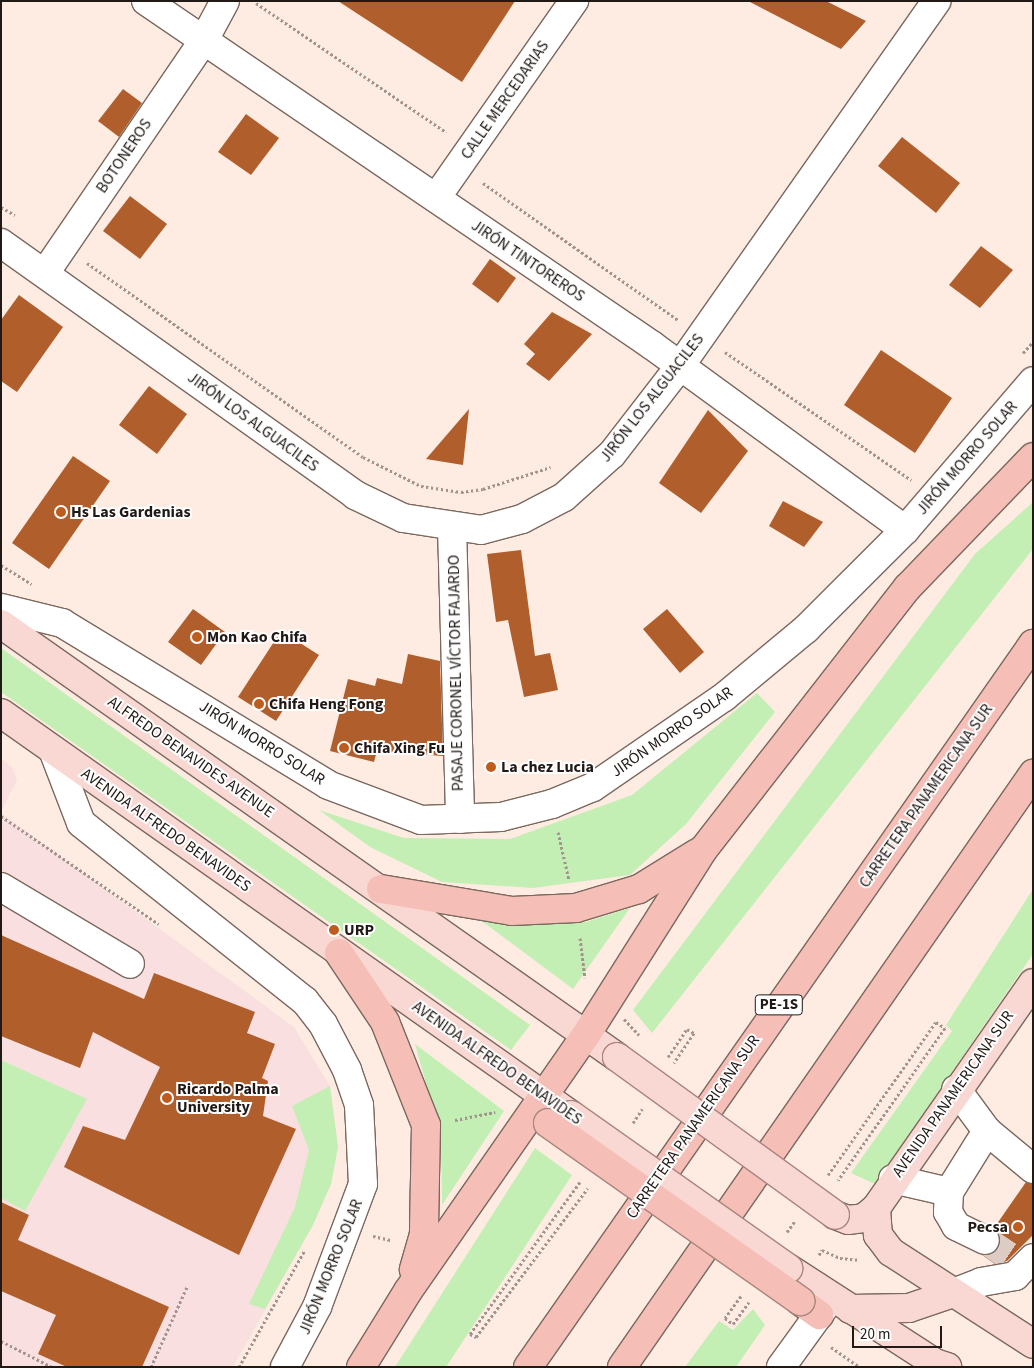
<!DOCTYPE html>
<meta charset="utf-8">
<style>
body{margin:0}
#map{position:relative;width:1034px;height:1368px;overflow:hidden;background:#feece3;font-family:"Source Sans 3",sans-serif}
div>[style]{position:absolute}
.education>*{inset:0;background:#fadfe1}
.green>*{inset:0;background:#c3eeb4}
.building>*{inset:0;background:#b05f2c}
.minor-tunnel>*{height:28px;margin-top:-14px;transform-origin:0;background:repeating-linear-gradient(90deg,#ddccc4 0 28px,transparent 0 42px)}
.path>*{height:3px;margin-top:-1.5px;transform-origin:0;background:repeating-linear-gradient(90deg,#a2948d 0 2.5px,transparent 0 5px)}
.roads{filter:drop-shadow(1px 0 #7b685e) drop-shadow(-1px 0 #7b685e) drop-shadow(0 1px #7b685e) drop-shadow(0 -1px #7b685e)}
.minor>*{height:28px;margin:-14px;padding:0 14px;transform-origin:14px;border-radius:14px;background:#fff}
.major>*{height:28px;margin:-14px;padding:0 14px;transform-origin:14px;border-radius:14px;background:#f9d8d3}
.highway>*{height:28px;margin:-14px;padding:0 14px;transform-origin:14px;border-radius:14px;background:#f5beb6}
.path-bridge>*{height:3px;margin-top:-1.5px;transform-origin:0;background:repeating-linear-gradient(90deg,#a2948d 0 2.5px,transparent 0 5px)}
.bridges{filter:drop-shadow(1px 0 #aa847e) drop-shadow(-1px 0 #aa847e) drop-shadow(0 1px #aa847e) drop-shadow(0 -1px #aa847e)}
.major-bridge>*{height:28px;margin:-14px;padding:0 14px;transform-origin:14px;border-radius:14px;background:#f9d8d3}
.highway-bridge>*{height:28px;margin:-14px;padding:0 14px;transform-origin:14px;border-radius:14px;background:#f5beb6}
.dots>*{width:14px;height:14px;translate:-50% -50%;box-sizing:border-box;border:2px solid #fefefe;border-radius:50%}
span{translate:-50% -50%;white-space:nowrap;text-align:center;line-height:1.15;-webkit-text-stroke:4px #fefefe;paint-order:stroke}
.shield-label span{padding:1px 4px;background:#fefefe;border:1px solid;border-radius:4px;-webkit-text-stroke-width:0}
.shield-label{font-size:15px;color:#201915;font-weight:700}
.street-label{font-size:16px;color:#201915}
.poi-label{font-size:16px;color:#201915;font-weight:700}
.left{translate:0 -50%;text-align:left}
.right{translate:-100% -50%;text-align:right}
.frame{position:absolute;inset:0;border:2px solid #201915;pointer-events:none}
.scale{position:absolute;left:852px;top:1326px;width:90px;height:22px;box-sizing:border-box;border:2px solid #201915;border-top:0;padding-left:6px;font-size:15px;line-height:18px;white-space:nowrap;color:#201915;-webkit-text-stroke:4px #fefefe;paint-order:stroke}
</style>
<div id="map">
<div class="education">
<div style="clip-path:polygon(1px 758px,12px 767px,17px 780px,1px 812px)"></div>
<div style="clip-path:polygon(1px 813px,294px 1027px,330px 1086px,338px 1147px,331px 1184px,313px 1225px,233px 1367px,1px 1367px)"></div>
</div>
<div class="green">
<div style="clip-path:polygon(1033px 502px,1033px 549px,652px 1033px,633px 1010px,975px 554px)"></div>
<div style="clip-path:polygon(1px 648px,530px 1025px,511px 1050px,1px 692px)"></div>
<div style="clip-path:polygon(757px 693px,775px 712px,686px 824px,630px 875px,533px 888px,442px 882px,370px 847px,319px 810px,404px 838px,510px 839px,632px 795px)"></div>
<div style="clip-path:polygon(1033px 889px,1033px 954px,875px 1184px,851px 1173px,952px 1031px,946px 1025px)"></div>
<div style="clip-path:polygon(630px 908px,573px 989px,475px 916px,540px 924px,586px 922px)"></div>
<div style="clip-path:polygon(415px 1044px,504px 1111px,442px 1205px,441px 1137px)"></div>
<div style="clip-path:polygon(1px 1060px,87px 1099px,25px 1211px,1px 1198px)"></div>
<div style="clip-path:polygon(330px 1086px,338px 1147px,331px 1184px,313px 1225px,265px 1309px,249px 1304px,295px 1207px,309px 1150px,292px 1106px)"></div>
<div style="clip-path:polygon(535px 1148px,572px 1175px,446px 1367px,395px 1367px)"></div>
<div style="clip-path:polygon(753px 1309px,765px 1325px,736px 1367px,685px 1367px,719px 1321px,733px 1330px)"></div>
</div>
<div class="building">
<div style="clip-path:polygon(338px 1px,515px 1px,462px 82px)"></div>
<div style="clip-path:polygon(748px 1px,826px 1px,866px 21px,841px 49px)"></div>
<div style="clip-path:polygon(123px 89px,142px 103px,119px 137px,98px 121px)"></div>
<div style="clip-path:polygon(246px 114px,279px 138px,251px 175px,218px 152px)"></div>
<div style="clip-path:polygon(902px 137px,960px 183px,936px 213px,878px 166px)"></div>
<div style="clip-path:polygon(130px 196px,167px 224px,140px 259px,103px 231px)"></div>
<div style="clip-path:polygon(981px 246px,1013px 270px,980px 308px,949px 285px)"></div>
<div style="clip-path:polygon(490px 259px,516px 278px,498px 303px,472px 284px)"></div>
<div style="clip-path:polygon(19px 295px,63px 327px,17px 392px,1px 381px,1px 320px)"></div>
<div style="clip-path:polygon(552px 312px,592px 334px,549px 381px,526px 364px,535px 354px,524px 344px)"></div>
<div style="clip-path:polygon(881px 350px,952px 398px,915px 453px,844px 405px)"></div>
<div style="clip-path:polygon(149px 386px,187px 414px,157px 454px,119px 425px)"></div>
<div style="clip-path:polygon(469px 409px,463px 465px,426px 459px)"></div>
<div style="clip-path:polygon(708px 410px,748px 451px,701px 513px,659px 483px)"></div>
<div style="clip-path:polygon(73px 456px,110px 481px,49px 569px,12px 543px)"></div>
<div style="clip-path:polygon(783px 501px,823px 522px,804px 547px,769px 526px)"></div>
<div style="clip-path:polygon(521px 550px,535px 656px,550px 653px,558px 690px,524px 697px,508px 620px,496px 622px,487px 554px)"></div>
<div style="clip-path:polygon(193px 609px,225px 632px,201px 665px,168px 642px)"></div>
<div style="clip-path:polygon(667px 609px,704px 652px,680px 673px,643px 629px)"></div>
<div style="clip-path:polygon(281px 631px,319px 655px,276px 721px,238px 697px)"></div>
<div style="clip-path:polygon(408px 654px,440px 661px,443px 756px,377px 751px,374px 762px,330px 751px,348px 679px,375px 686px,377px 678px,402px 684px)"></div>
<div style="clip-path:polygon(1px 935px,144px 999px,154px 973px,255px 1012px,247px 1033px,275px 1044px,262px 1078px,268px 1081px,263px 1116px,296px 1129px,239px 1255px,64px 1167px,83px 1126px,125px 1140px,160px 1067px,93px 1032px,80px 1068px,1px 1036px)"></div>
<div style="clip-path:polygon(1026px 1182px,1033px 1184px,1033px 1235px,1007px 1261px,995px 1264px,982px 1255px,993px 1253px,999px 1247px,1000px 1238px,994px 1228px)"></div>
<div style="clip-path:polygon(1px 1202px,29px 1215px,18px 1240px,169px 1307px,142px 1367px,67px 1367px,38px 1354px,56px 1315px,1px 1291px)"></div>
</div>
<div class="minor-tunnel">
<div style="left:985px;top:1240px;width:36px;rotate:34deg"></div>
</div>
<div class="path">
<div style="left:256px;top:3px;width:230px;rotate:34.2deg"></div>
<div style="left:483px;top:183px;width:238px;rotate:35.1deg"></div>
<div style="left:1px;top:207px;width:16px;rotate:30deg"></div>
<div style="left:87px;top:263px;width:337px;rotate:35.1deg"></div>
<div style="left:363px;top:457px;width:65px;rotate:26.6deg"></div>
<div style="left:421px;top:486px;width:40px;rotate:8.5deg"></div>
<div style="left:461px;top:492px;width:22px;rotate:-8deg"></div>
<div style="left:483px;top:489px;width:71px;rotate:-17.9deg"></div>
<div style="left:725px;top:352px;width:226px;rotate:34.5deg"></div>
<div style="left:1023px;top:353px;width:15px;rotate:-48deg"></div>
<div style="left:1px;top:565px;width:36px;rotate:32deg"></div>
<div style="left:1px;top:816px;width:191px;rotate:34.4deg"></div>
<div style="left:558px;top:832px;width:49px;rotate:77.1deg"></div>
<div style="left:580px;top:938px;width:40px;rotate:82.9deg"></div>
<div style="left:668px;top:1057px;width:34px;rotate:-56deg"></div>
<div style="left:687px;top:1029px;width:8px;rotate:30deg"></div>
<div style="left:694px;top:1033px;width:36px;rotate:124deg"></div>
<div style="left:455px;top:1120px;width:41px;rotate:-11.3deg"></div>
<div style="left:633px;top:1123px;width:17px;rotate:-57deg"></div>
<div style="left:828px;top:1175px;width:187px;rotate:-54.8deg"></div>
<div style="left:936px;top:1022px;width:11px;rotate:34deg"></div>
<div style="left:945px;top:1028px;width:186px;rotate:125.1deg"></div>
<div style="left:580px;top:1182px;width:188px;rotate:125.9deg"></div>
<div style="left:470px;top:1334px;width:7px;rotate:27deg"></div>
<div style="left:476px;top:1337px;width:186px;rotate:-53.1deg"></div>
<div style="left:787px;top:1232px;width:14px;rotate:-54deg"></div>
<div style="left:373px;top:1236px;width:18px;rotate:13deg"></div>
<div style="left:819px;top:1255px;width:6px;rotate:-59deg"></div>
<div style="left:822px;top:1250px;width:20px;rotate:24deg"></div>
<div style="left:840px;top:1258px;width:20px;rotate:6deg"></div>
<div style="left:741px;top:1296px;width:27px;rotate:126deg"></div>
<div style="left:725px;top:1318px;width:10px;rotate:37deg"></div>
<div style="left:733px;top:1324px;width:27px;rotate:-54deg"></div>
<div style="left:1px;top:1341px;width:57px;rotate:27deg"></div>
<div style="left:831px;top:1347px;width:35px;rotate:35deg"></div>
<div style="left:151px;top:1367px;width:88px;rotate:-65.8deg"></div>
<div style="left:239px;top:1367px;width:134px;rotate:-60.6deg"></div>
</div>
<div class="roads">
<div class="minor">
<div style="left:146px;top:1px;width:613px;rotate:34.23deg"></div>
<div style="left:653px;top:346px;width:312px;rotate:36.1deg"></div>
<div style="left:436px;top:198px;width:241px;rotate:-55deg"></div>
<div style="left:1px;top:243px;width:435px;rotate:35.4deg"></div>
<div style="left:355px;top:495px;width:53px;rotate:25.6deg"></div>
<div style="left:403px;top:518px;width:79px;rotate:8.7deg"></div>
<div style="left:481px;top:530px;width:42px;rotate:-15deg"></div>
<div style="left:522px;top:519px;width:47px;rotate:-27.6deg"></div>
<div style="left:564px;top:497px;width:64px;rotate:-41.9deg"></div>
<div style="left:612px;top:454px;width:111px;rotate:-52.3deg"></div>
<div style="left:680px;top:366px;width:446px;rotate:-54.9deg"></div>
<div style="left:45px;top:273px;width:282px;rotate:-55.7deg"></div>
<div style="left:204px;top:40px;width:44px;rotate:-61.7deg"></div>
<div style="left:452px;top:527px;width:292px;rotate:88.4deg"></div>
<div style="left:1px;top:608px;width:63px;rotate:13.8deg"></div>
<div style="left:62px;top:623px;width:311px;rotate:31.3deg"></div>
<div style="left:328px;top:785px;width:99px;rotate:20.6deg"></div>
<div style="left:421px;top:820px;width:80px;rotate:-2.1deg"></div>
<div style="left:501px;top:817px;width:53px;rotate:-14.3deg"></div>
<div style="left:552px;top:804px;width:44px;rotate:-22.5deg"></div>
<div style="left:593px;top:787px;width:159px;rotate:-34.5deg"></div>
<div style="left:724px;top:697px;width:107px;rotate:-39.7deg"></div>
<div style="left:806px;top:629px;width:140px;rotate:-45deg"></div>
<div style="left:905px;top:530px;width:196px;rotate:-49.3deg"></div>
<div style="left:53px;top:750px;width:78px;rotate:69deg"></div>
<div style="left:81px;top:823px;width:286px;rotate:38.5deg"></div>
<div style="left:305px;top:1001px;width:29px;rotate:52deg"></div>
<div style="left:323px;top:1024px;width:52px;rotate:62.4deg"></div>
<div style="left:347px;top:1070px;width:37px;rotate:71deg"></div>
<div style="left:359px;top:1105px;width:79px;rotate:87.1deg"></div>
<div style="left:363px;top:1184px;width:131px;rotate:110.5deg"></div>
<div style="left:317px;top:1307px;width:68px;rotate:118.1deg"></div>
<div style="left:1px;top:887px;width:150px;rotate:30.8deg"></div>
<div style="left:987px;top:1131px;width:60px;rotate:39.6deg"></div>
<div style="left:893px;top:1179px;width:57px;rotate:13.1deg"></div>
<div style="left:949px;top:1192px;width:72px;rotate:-58.1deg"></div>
<div style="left:987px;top:1131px;width:52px;rotate:-126.4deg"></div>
<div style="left:949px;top:1192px;width:20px;rotate:93deg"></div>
<div style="left:948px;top:1212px;width:16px;rotate:60deg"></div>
<div style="left:956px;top:1226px;width:32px;rotate:26deg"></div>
<div style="left:953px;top:1293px;width:30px;rotate:-21deg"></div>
<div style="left:981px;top:1282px;width:35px;rotate:-10deg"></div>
<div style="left:1015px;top:1276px;width:25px;rotate:-45deg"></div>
<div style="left:781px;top:1367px;width:85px;rotate:-54.1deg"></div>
</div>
<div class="major">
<div style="left:1px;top:624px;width:753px;rotate:35.1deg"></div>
<div style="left:1px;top:713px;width:697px;rotate:35.19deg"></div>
<div style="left:876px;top:1208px;width:27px;rotate:86deg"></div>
<div style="left:878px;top:1235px;width:21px;rotate:53deg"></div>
<div style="left:891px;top:1252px;width:169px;rotate:32.9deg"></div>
<div style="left:835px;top:1215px;width:14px;rotate:21deg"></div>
<div style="left:848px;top:1220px;width:16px;rotate:-7deg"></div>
<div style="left:864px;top:1218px;width:16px;rotate:-40deg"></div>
<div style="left:876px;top:1208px;width:274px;rotate:-55.1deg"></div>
<div style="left:788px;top:1268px;width:175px;rotate:32.9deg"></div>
<div style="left:935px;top:1363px;width:13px;rotate:18deg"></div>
<div style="left:850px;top:1309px;width:59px;rotate:-1deg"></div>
<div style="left:909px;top:1308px;width:46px;rotate:-18.8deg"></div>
</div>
<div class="highway">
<div style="left:381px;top:889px;width:133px;rotate:9.5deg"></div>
<div style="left:512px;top:911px;width:64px;rotate:-2.7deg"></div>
<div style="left:576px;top:908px;width:66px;rotate:-16.8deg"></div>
<div style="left:639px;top:889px;width:68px;rotate:-31.8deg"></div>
<div style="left:339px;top:953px;width:83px;rotate:56.3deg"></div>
<div style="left:385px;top:1022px;width:111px;rotate:68.3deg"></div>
<div style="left:426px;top:1125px;width:109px;rotate:91.1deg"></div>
<div style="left:424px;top:1234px;width:37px;rotate:106deg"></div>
<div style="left:800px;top:1301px;width:24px;rotate:36deg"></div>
<div style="left:361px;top:1367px;width:89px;rotate:-58.3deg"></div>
<div style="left:408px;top:1291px;width:312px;rotate:-55.2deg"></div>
<div style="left:586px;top:1035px;width:219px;rotate:-57.7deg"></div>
<div style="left:703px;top:850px;width:333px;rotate:-52.1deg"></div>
<div style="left:908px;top:587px;width:180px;rotate:-46.1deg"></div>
<div style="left:528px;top:1367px;width:882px;rotate:-55.07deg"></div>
<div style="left:622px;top:1367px;width:722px;rotate:-55.27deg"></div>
</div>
</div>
<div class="path-bridge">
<div style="left:624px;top:1019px;width:22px;rotate:47deg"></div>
</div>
<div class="bridges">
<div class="major-bridge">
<div style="left:617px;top:1057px;width:269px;rotate:35.9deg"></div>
<div style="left:571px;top:1115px;width:266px;rotate:35.2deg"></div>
</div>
<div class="highway-bridge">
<div style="left:548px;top:1123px;width:309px;rotate:35.2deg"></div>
</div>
</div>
<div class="dots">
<div style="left:61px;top:512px;background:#bd5c1d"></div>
<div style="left:197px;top:637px;background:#bd5c1d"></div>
<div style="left:259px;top:704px;background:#bd5c1d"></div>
<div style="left:344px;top:748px;background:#bd5c1d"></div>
<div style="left:491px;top:767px;background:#bd5c1d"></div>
<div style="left:334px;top:930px;background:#bd5c1d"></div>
<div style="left:167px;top:1098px;background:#bd5c1d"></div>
<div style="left:1018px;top:1227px;background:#bd5c1d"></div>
</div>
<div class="shield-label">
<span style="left:779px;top:1005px">PE-1S</span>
</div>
<div class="street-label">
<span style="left:505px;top:100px;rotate:-55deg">CALLE MERCEDARIAS</span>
<span style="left:124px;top:156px;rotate:-56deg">BOTONEROS</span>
<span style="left:528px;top:261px;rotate:34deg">JIRÓN TINTOREROS</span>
<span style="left:652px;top:398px;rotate:-52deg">JIRÓN LOS ALGUACILES</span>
<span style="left:253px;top:422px;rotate:36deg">JIRÓN LOS ALGUACILES</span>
<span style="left:967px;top:458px;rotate:-49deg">JIRÓN MORRO SOLAR</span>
<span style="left:456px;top:673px;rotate:-91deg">PASAJE CORONEL VÍCTOR FAJARDO</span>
<span style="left:672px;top:732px;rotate:-35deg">JIRÓN MORRO SOLAR</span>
<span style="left:262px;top:743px;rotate:32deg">JIRÓN MORRO SOLAR</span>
<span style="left:191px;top:757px;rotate:35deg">ALFREDO BENAVIDES AVENUE</span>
<span style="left:926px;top:796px;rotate:-55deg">CARRETERA PANAMERICANA SUR</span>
<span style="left:166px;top:830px;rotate:35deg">AVENIDA ALFREDO BENAVIDES</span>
<span style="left:497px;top:1063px;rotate:35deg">AVENIDA ALFREDO BENAVIDES</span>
<span style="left:953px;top:1094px;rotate:-55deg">AVENIDA PANAMERICANA SUR</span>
<span style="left:693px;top:1127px;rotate:-55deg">CARRETERA PANAMERICANA SUR</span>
<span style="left:331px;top:1267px;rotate:-68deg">JIRÓN MORRO SOLAR</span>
</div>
<div class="poi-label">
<span class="left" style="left:71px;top:512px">Hs Las Gardenias</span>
<span class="left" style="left:207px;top:637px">Mon Kao Chifa</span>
<span class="left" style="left:269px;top:704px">Chifa Heng Fong</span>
<span class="left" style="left:354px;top:748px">Chifa Xing Fu</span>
<span class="left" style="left:501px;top:767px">La chez Lucia</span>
<span class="left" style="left:344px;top:930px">URP</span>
<span class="left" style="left:177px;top:1098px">Ricardo Palma<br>University</span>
<span class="right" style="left:1008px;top:1227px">Pecsa</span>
</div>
<div class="frame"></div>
<div class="scale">20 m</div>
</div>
